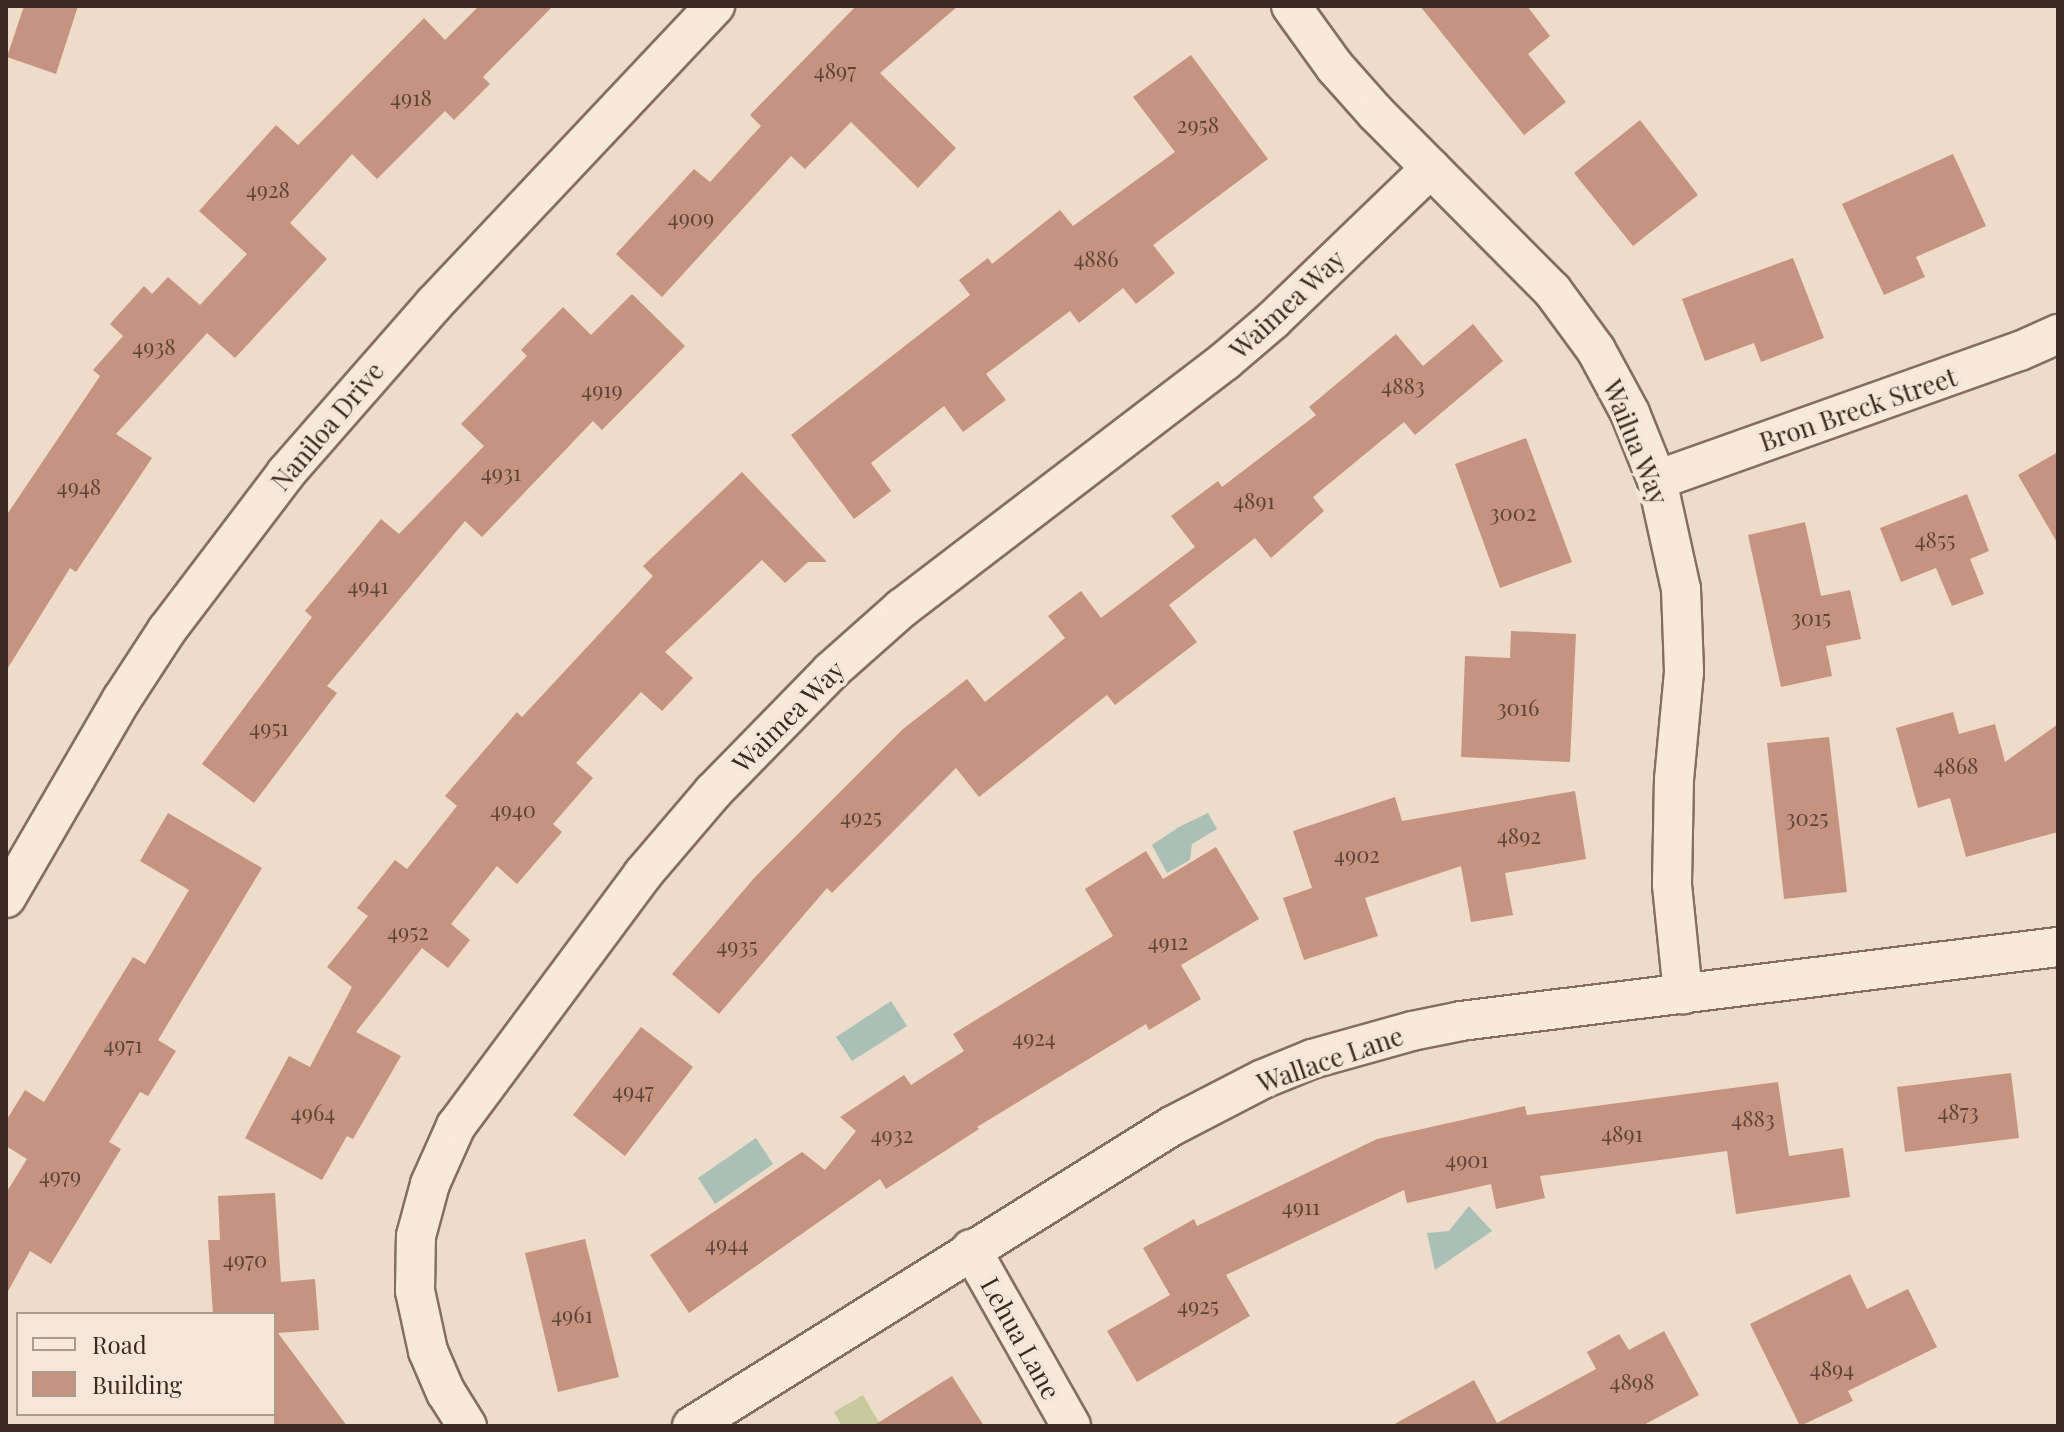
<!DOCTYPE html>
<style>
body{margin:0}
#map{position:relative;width:2064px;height:1432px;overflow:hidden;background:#ecdcc9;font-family:"Playfair Display",serif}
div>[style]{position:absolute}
.green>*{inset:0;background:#c9c79d}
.water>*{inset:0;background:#a9c0b6}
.building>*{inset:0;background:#c79381}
.roads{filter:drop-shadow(2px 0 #876d5f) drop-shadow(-2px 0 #876d5f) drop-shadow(0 2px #876d5f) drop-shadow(0 -2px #876d5f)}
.minor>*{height:38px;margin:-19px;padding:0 19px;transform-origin:19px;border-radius:19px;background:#f7eadb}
span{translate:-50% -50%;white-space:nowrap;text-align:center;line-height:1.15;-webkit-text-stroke:8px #f4e7d8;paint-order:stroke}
.number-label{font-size:22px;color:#5c4439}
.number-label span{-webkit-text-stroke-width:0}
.street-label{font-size:26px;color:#382921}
.frame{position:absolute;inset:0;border:8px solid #382921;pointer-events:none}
.legend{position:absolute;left:16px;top:1312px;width:260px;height:104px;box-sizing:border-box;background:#f4e7d8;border:2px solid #a99b8f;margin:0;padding:10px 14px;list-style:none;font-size:24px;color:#382921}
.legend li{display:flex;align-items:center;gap:16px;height:40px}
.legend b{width:40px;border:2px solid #a99b8f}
</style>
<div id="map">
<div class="green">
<div style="clip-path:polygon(863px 1395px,881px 1426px,842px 1426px,834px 1412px)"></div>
</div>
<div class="water">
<div style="clip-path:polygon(1208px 813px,1217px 829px,1192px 844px,1190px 860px,1167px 873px,1152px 845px,1179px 827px)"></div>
<div style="clip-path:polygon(891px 1001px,907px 1026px,852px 1061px,836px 1037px)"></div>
<div style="clip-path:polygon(756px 1138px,773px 1164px,715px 1204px,698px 1178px)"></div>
<div style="clip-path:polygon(1469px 1206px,1492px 1231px,1435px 1270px,1427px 1233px,1449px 1231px)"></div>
</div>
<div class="building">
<div style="clip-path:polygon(24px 6px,78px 6px,56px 74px,7px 57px)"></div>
<div style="clip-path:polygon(479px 6px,553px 6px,483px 77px,490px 84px,454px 120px,445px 111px,377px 179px,352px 154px,290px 223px,327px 259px,235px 358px,207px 333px,116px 434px,152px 458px,76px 572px,70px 568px,6px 671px,6px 516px,100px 376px,93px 370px,123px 336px,110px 324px,144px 286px,152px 294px,168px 277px,200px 305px,247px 254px,199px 211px,276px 125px,298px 145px,424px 18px,445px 40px)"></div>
<div style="clip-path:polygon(856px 6px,958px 6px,880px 73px,956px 148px,918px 188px,851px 122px,805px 169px,791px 156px,662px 297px,616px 254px,694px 169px,710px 182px,761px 126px,750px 115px)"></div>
<div style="clip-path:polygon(1420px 6px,1527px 6px,1550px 36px,1528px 54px,1566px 102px,1524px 135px)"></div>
<div style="clip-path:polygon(1191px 55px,1268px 159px,1153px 245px,1175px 273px,1136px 304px,1123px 288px,1079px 323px,1070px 311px,986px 374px,1006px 400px,963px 432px,944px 406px,871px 463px,891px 491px,854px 519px,791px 435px,970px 295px,959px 280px,988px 258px,992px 264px,1060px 210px,1073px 226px,1175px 152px,1133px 97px)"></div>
<div style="clip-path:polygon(1640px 120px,1698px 195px,1633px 246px,1574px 173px)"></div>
<div style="clip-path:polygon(1953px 154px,1986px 226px,1916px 257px,1925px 277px,1884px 295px,1842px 204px)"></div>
<div style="clip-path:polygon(1793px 258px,1824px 338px,1761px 362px,1754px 343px,1705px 361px,1682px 299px)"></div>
<div style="clip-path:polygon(632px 294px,685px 346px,602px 430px,593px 421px,482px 537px,465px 521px,327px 686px,337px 693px,254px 803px,202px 764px,312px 617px,305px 611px,381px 519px,399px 534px,484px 446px,461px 424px,527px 356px,521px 350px,563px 307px,591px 335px)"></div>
<div style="clip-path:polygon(1473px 324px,1503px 361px,1415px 435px,1404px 422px,1313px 497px,1324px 511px,1271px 558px,1255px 538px,1169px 605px,1197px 642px,1115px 705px,1107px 695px,979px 797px,956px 768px,832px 893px,827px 888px,719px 1014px,672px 974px,755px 877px,903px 729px,967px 679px,985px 702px,1065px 638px,1048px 616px,1081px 591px,1101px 618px,1195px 547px,1171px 516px,1218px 481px,1222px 487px,1316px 415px,1309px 407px,1396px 334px,1423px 366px)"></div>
<div style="clip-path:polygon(1526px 438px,1572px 562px,1500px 588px,1455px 464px)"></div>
<div style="clip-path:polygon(2058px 452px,2058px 544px,2018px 475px)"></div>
<div style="clip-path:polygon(742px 472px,827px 562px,808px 562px,785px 583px,762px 560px,665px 652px,693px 678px,662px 711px,641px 692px,576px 763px,593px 778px,553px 824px,562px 832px,517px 884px,497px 866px,451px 924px,470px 940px,448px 968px,422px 948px,356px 1032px,401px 1056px,353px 1139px,347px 1136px,322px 1180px,245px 1138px,289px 1056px,310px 1067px,352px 987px,327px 967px,368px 916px,357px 908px,395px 860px,407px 869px,457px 806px,445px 796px,517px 712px,522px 717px,653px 576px,643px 566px)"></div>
<div style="clip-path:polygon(1967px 494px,1989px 551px,1970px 559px,1984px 594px,1952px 606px,1936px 568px,1901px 582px,1880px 528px)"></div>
<div style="clip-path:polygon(1805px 522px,1821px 596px,1850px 590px,1861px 639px,1826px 646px,1832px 676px,1781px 687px,1748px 535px)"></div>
<div style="clip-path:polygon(1511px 631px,1576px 634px,1570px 762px,1461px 757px,1465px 656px,1510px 658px)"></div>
<div style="clip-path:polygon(1953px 712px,1959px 734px,1995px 724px,2005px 762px,2058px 724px,2058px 832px,1966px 857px,1950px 798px,1918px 808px,1896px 728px)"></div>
<div style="clip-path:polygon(1829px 737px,1847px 892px,1784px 899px,1767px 743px)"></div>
<div style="clip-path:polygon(1575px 791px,1586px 859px,1505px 873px,1513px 915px,1471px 922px,1461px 866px,1365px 898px,1378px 936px,1304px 960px,1283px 898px,1312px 888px,1293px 831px,1395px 797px,1402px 821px)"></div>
<div style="clip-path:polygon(168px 813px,262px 868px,158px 1040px,176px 1051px,148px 1096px,140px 1092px,109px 1142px,121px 1149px,51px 1264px,30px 1251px,6px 1295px,6px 1193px,27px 1159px,6px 1146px,6px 1121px,25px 1090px,44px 1102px,133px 957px,145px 964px,189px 890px,140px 861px)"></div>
<div style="clip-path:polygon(1216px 847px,1259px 919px,1181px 965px,1201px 999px,1149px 1030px,1146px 1024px,977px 1127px,979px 1129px,886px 1189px,880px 1179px,689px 1313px,650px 1255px,802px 1152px,825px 1170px,856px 1131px,840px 1117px,904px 1075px,911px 1085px,964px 1051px,953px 1034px,1113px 936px,1085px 889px,1146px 851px,1163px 879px)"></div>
<div style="clip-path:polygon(641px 1027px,693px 1067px,625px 1156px,573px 1115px)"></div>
<div style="clip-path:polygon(2011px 1073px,2019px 1138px,1905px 1152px,1897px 1087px)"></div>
<div style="clip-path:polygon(1778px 1082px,1789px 1156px,1843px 1148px,1850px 1197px,1736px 1214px,1727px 1151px,1540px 1176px,1545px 1198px,1496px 1209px,1491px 1184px,1407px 1203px,1404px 1190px,1226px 1275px,1250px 1316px,1137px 1382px,1107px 1331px,1170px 1295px,1143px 1248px,1194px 1219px,1197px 1226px,1377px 1139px,1525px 1106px,1527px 1115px)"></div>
<div style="clip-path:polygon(275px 1193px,281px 1282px,315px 1279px,319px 1330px,278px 1333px,347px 1426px,274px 1426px,274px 1314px,213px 1314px,208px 1240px,220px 1240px,218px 1196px)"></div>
<div style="clip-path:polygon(585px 1239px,619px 1377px,558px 1392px,525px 1253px)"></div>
<div style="clip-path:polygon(1850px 1274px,1867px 1309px,1908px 1289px,1937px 1347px,1848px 1391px,1853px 1401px,1800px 1426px,1750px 1324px)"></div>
<div style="clip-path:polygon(1664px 1331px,1699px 1395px,1642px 1426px,1391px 1426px,1474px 1380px,1497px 1423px,1596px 1369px,1587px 1352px,1619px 1334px,1629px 1350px)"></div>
<div style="clip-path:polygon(952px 1376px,984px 1426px,873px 1426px)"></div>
</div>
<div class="roads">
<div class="minor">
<div style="left:1291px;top:6px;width:75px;rotate:54.2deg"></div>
<div style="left:1335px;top:67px;width:62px;rotate:48.3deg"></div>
<div style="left:1376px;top:113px;width:250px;rotate:45.2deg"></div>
<div style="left:1552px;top:290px;width:74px;rotate:53.7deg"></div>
<div style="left:1596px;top:350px;width:72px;rotate:61.6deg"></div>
<div style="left:1630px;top:413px;width:72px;rotate:68.1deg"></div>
<div style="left:1657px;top:480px;width:112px;rotate:77.6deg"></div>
<div style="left:1681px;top:589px;width:83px;rotate:87.9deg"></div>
<div style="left:1684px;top:672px;width:107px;rotate:95.3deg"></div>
<div style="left:1674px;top:779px;width:106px;rotate:91.1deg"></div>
<div style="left:1672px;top:885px;width:110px;rotate:84.2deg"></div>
<div style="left:1657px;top:480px;width:385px;rotate:-19.6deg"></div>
<div style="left:2020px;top:351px;width:42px;rotate:-24.1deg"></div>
<div style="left:6px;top:898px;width:230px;rotate:-59.8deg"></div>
<div style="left:122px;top:699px;width:82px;rotate:-56.9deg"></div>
<div style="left:167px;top:630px;width:197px;rotate:-52.8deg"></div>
<div style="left:286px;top:473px;width:225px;rotate:-48.8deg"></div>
<div style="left:434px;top:304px;width:410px;rotate:-46.7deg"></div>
<div style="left:971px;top:1249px;width:203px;rotate:60.5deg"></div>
<div style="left:467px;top:1426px;width:39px;rotate:-122deg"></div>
<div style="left:446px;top:1393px;width:46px;rotate:-113.2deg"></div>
<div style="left:428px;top:1351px;width:61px;rotate:-102.2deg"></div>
<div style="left:415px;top:1291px;width:55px;rotate:-89deg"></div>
<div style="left:416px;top:1236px;width:54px;rotate:-74.9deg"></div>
<div style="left:430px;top:1184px;width:64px;rotate:-65.9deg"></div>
<div style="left:456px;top:1126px;width:314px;rotate:-53.4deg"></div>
<div style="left:643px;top:874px;width:108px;rotate:-49.5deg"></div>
<div style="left:713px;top:792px;width:169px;rotate:-45.7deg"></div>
<div style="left:831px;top:671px;width:95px;rotate:-41.6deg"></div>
<div style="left:902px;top:608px;width:407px;rotate:-37.4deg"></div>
<div style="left:1225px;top:361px;width:63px;rotate:-40.5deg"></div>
<div style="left:1273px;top:320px;width:219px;rotate:-43.9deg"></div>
<div style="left:692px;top:1426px;width:566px;rotate:-32.01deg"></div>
<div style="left:1172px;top:1126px;width:102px;rotate:-27.3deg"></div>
<div style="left:1263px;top:1079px;width:53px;rotate:-22.2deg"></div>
<div style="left:1312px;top:1059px;width:104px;rotate:-15.6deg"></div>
<div style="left:1412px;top:1031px;width:50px;rotate:-11.5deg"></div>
<div style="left:1461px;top:1021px;width:602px;rotate:-7.07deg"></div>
</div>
</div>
<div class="number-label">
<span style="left:835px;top:71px">4897</span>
<span style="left:411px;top:98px">4918</span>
<span style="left:1198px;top:125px">2958</span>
<span style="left:268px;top:190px">4928</span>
<span style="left:691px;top:218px">4909</span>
<span style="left:1096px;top:259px">4886</span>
<span style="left:154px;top:347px">4938</span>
<span style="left:1403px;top:386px">4883</span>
<span style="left:602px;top:390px">4919</span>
<span style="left:501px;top:473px">4931</span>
<span style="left:79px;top:487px">4948</span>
<span style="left:1254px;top:501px">4891</span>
<span style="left:1513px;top:513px">3002</span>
<span style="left:1935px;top:540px">4855</span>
<span style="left:368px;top:586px">4941</span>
<span style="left:1811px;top:618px">3015</span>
<span style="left:1518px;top:708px">3016</span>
<span style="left:269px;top:728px">4951</span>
<span style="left:1956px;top:766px">4868</span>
<span style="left:513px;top:810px">4940</span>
<span style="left:861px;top:817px">4925</span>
<span style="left:1807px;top:818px">3025</span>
<span style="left:1519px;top:836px">4892</span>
<span style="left:1357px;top:855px">4902</span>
<span style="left:408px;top:932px">4952</span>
<span style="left:1168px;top:942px">4912</span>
<span style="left:737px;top:946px">4935</span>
<span style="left:1034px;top:1038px">4924</span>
<span style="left:123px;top:1045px">4971</span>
<span style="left:633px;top:1091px">4947</span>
<span style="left:1958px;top:1112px">4873</span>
<span style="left:313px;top:1113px">4964</span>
<span style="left:1753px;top:1119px">4883</span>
<span style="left:1622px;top:1134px">4891</span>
<span style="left:892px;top:1135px">4932</span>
<span style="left:1467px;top:1160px">4901</span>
<span style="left:60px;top:1176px">4979</span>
<span style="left:1301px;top:1207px">4911</span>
<span style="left:727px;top:1244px">4944</span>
<span style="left:245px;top:1260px">4970</span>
<span style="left:1198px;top:1306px">4925</span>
<span style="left:572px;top:1315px">4961</span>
<span style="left:1832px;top:1369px">4894</span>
<span style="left:1632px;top:1382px">4898</span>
</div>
<div class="street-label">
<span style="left:1287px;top:304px;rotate:-43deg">Waimea Way</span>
<span style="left:1858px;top:409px;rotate:-19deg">Bron Breck Street</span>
<span style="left:327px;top:426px;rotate:-50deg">Naniloa Drive</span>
<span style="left:1636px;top:442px;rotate:68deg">Wailua Way</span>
<span style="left:788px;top:716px;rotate:-45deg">Waimea Way</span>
<span style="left:1330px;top:1059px;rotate:-19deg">Wallace Lane</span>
<span style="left:1021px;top:1338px;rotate:61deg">Lehua Lane</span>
</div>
<div class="frame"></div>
<ul class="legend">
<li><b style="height:10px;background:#f7eadb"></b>Road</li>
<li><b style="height:22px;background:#c79381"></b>Building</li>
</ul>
</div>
